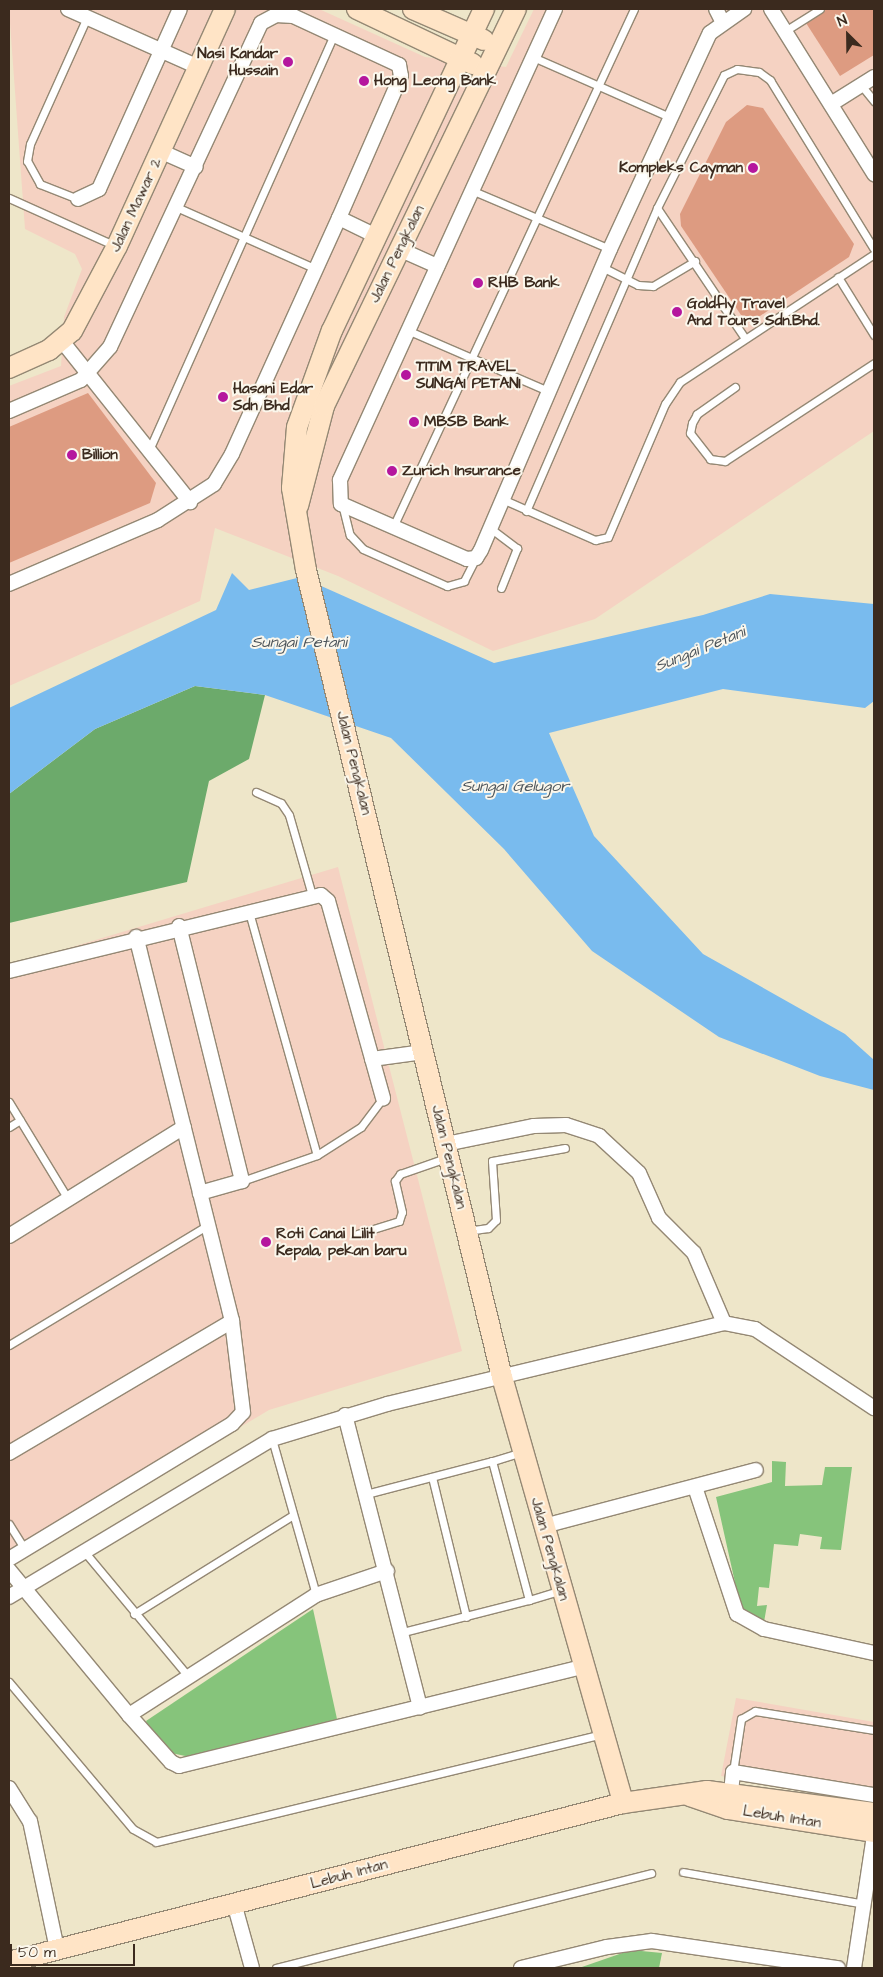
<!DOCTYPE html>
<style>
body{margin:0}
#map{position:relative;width:883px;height:1977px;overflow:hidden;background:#eee6c9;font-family:"Architects Daughter",sans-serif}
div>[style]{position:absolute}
.built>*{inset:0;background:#f5d2c2}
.green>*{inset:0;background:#86c47b}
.forest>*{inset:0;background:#6caa6b}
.water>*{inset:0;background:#79bbee}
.building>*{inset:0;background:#dd9b81}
.roads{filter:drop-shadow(1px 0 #948874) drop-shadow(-1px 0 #948874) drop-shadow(0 1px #948874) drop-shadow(0 -1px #948874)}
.lane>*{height:7px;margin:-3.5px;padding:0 3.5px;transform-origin:3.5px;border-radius:3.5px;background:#fff}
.street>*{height:14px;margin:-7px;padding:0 7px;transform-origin:7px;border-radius:7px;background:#fff}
.secondary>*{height:20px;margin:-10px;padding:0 10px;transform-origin:10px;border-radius:10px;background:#ffe4c6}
.dots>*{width:14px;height:14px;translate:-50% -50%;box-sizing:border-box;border:2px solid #fbf7ec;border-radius:50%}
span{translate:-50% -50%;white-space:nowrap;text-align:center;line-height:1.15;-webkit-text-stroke:4px #fbf7ec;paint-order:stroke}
.poi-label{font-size:15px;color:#3b2a1e;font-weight:700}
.right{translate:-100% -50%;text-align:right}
.left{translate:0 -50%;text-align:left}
.street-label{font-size:15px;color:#3b2a1e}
.water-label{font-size:16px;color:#4e565c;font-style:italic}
.frame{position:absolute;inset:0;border:10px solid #3b2a1e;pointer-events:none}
.north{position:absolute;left:823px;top:10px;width:50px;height:50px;-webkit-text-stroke:4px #fbf7ec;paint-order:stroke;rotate:337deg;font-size:14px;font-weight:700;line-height:20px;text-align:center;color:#3b2a1e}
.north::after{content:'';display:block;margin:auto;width:18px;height:22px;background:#3b2a1e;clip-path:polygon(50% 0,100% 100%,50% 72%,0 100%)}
.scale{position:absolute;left:10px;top:1944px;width:125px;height:22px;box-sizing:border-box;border:2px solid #3b2a1e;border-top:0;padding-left:6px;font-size:15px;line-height:18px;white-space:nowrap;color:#3b2a1e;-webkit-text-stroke:4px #fbf7ec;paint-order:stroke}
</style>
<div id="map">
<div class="built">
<div style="clip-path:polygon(9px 9px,319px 9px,425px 57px,506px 67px,534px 9px,874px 9px,874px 431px,595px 619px,493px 651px,338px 576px,215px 528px,200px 601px,9px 686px,9px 386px,61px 366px,64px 317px,82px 269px,75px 254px,25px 229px)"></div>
<div style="clip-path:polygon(338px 867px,462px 1351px,269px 1410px,9px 1564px,9px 966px)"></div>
<div style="clip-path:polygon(736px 1698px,874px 1722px,874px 1803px,721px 1776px)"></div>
</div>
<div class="green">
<div style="clip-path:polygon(772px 1461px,786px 1462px,785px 1486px,822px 1485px,825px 1467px,852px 1467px,841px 1550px,820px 1549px,822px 1537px,800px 1534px,798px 1546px,774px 1544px,769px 1588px,759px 1587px,757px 1606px,767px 1605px,764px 1622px,752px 1619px,740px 1605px,716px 1497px,772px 1482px)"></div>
<div style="clip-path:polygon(313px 1609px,337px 1719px,195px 1758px,171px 1753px,151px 1732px,146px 1721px)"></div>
<div style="clip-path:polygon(631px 1950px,662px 1953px,659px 1968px,579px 1968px)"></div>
</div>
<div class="forest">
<div style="clip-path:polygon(195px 686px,265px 695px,249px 759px,209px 781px,187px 882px,9px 923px,9px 794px,95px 729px)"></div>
</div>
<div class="water">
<div style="clip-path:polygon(232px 573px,249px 590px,301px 577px,494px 663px,703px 615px,770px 594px,874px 604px,874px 701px,865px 708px,723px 689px,549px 733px,594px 836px,703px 954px,845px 1034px,874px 1060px,874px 1090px,820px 1076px,719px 1037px,592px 951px,504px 849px,391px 738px,265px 695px,195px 686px,95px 729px,9px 794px,9px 708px,216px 610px)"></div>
</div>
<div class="building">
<div style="clip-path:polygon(827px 9px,874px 9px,874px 55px,840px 76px,806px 23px)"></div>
<div style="clip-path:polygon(747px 105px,763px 108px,854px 244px,849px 257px,757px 318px,741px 315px,681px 226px,680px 214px,726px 122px)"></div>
<div style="clip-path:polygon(88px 393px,156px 483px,150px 503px,9px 563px,9px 427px)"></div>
</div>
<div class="roads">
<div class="lane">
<div style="left:785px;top:31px;width:41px;rotate:-32.2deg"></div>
<div style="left:533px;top:57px;width:150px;rotate:23.7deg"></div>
<div style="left:861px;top:85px;width:21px;rotate:51deg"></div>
<div style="left:471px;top:190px;width:151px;rotate:23deg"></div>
<div style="left:9px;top:198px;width:117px;rotate:24.2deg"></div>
<div style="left:78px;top:199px;width:41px;rotate:-158.5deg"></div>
<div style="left:40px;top:184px;width:26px;rotate:-119deg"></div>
<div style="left:27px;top:161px;width:17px;rotate:-80deg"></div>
<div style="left:30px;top:144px;width:139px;rotate:-65.8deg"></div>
<div style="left:174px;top:206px;width:155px;rotate:23.9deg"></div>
<div style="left:657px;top:208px;width:156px;rotate:56deg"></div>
<div style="left:602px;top:267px;width:40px;rotate:26.6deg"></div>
<div style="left:638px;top:285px;width:15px;rotate:4deg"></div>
<div style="left:653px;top:286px;width:49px;rotate:-30.8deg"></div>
<div style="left:838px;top:277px;width:68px;rotate:58.2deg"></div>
<div style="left:407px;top:330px;width:154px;rotate:23.4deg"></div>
<div style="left:735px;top:387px;width:47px;rotate:144.6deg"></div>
<div style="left:697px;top:414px;width:10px;rotate:119deg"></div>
<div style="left:692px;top:423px;width:10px;rotate:101deg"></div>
<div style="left:690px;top:433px;width:33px;rotate:52deg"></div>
<div style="left:710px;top:459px;width:15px;rotate:8deg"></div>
<div style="left:725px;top:461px;width:178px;rotate:-33.3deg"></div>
<div style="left:149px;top:450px;width:455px;rotate:-66deg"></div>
<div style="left:502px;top:499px;width:102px;rotate:23.8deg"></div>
<div style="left:595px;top:540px;width:13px;rotate:-13deg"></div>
<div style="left:608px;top:537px;width:145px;rotate:-66.8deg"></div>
<div style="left:665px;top:404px;width:27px;rotate:-56deg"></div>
<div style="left:680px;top:382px;width:232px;rotate:-33.4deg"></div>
<div style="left:342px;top:504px;width:32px;rotate:76deg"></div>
<div style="left:350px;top:535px;width:19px;rotate:47deg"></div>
<div style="left:363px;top:549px;width:92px;rotate:23.8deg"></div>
<div style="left:447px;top:586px;width:18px;rotate:-16deg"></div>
<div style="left:464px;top:581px;width:25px;rotate:-63deg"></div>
<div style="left:526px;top:511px;width:330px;rotate:-66.6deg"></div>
<div style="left:657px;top:208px;width:149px;rotate:-63.3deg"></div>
<div style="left:724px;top:75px;width:14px;rotate:-25deg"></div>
<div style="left:737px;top:69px;width:22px;rotate:8deg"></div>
<div style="left:759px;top:72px;width:14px;rotate:36deg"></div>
<div style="left:770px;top:80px;width:198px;rotate:58.4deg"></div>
<div style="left:393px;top:527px;width:571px;rotate:-65.05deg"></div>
<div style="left:490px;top:528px;width:34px;rotate:37deg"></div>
<div style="left:517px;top:548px;width:43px;rotate:111.8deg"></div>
<div style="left:256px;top:792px;width:27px;rotate:24deg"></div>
<div style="left:281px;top:803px;width:14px;rotate:56deg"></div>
<div style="left:289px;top:815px;width:83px;rotate:74deg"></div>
<div style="left:249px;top:912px;width:252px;rotate:74.4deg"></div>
<div style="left:9px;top:1102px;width:114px;rotate:58.7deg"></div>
<div style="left:9px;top:1127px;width:13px;rotate:-32deg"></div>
<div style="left:242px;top:1181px;width:79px;rotate:-19.1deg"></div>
<div style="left:317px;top:1155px;width:52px;rotate:-32.5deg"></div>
<div style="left:361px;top:1127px;width:36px;rotate:-53deg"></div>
<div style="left:467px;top:1231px;width:21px;rotate:-8deg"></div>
<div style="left:488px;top:1228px;width:11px;rotate:-45deg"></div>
<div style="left:496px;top:1220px;width:59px;rotate:-93.9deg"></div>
<div style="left:492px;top:1161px;width:74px;rotate:-10.1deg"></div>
<div style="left:357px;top:1234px;width:44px;rotate:-17.2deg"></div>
<div style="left:399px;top:1221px;width:9px;rotate:-72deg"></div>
<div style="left:402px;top:1212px;width:32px;rotate:-103deg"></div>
<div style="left:395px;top:1181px;width:9px;rotate:-54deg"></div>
<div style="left:400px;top:1174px;width:49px;rotate:-19.2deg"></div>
<div style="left:9px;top:1345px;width:232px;rotate:-31.1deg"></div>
<div style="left:272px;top:1439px;width:162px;rotate:74.2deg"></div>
<div style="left:522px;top:1452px;width:31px;rotate:163deg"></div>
<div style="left:492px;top:1461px;width:144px;rotate:75.1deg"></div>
<div style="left:529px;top:1600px;width:34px;rotate:-17deg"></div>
<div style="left:432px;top:1477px;width:144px;rotate:76.3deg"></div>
<div style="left:366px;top:1494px;width:130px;rotate:-14.7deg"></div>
<div style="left:9px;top:1524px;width:31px;rotate:58deg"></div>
<div style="left:83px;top:1550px;width:164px;rotate:50.2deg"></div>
<div style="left:134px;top:1614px;width:187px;rotate:-31.9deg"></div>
<div style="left:403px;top:1632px;width:130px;rotate:-14.3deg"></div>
<div style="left:9px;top:1682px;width:192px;rotate:49.9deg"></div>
<div style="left:133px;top:1829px;width:26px;rotate:29deg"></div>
<div style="left:156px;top:1842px;width:458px;rotate:-13.6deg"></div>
<div style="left:733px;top:1772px;width:54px;rotate:-81.4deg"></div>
<div style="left:741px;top:1719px;width:16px;rotate:-30deg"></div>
<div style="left:755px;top:1711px;width:121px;rotate:9.1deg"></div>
<div style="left:683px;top:1872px;width:184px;rotate:10deg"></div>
<div style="left:276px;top:1968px;width:387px;rotate:-14.2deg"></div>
</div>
<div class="street">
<div style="left:68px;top:9px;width:142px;rotate:24deg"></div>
<div style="left:555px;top:9px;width:518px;rotate:114.54deg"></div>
<div style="left:340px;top:480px;width:24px;rotate:88deg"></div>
<div style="left:341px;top:504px;width:137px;rotate:23.6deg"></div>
<div style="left:467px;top:559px;width:9px;rotate:-6deg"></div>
<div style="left:476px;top:558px;width:9px;rotate:-58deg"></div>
<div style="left:481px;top:550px;width:327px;rotate:-66.8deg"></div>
<div style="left:610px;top:249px;width:238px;rotate:-65.2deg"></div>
<div style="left:710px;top:33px;width:42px;rotate:-35.2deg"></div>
<div style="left:716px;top:9px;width:13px;rotate:63deg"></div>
<div style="left:771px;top:9px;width:195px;rotate:58deg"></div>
<div style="left:831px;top:104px;width:51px;rotate:-32.1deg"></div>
<div style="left:160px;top:151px;width:39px;rotate:24deg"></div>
<div style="left:78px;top:199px;width:23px;rotate:-25deg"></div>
<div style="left:99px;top:189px;width:197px;rotate:-65.8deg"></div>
<div style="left:339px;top:218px;width:41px;rotate:25.9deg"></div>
<div style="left:399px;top:249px;width:42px;rotate:24.1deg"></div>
<div style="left:62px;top:341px;width:206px;rotate:51.5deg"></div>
<div style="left:9px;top:411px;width:78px;rotate:-23.3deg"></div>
<div style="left:81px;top:380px;width:44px;rotate:-48.7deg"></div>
<div style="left:110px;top:347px;width:357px;rotate:-65deg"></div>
<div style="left:261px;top:23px;width:17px;rotate:-28deg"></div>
<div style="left:276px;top:15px;width:17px;rotate:3deg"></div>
<div style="left:293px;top:16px;width:117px;rotate:24.8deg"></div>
<div style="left:399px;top:65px;width:11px;rotate:80deg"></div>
<div style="left:401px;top:76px;width:155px;rotate:113.6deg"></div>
<div style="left:339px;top:218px;width:259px;rotate:114.4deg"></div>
<div style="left:232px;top:454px;width:35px;rotate:121deg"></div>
<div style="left:214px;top:484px;width:67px;rotate:147.3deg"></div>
<div style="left:158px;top:520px;width:162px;rotate:156.8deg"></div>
<div style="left:179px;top:926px;width:263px;rotate:76.1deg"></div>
<div style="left:242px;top:1181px;width:44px;rotate:164.1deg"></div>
<div style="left:9px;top:971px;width:321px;rotate:-13.7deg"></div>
<div style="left:321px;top:895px;width:9px;rotate:41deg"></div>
<div style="left:328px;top:901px;width:205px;rotate:74.4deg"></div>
<div style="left:372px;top:1059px;width:52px;rotate:-7.7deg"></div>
<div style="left:446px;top:1144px;width:90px;rotate:-11.6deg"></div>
<div style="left:534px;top:1126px;width:32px;rotate:-2deg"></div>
<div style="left:566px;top:1125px;width:35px;rotate:18deg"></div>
<div style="left:599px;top:1136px;width:54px;rotate:42.8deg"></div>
<div style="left:639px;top:1173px;width:49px;rotate:66deg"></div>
<div style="left:659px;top:1218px;width:49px;rotate:45deg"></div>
<div style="left:694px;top:1253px;width:76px;rotate:66.8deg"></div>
<div style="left:9px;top:1236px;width:206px;rotate:-31.9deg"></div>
<div style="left:345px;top:1415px;width:302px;rotate:75.6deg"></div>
<div style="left:9px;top:1453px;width:259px;rotate:-30.6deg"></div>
<div style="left:695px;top:1487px;width:134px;rotate:71.7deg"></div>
<div style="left:737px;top:1614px;width:31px;rotate:29deg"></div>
<div style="left:764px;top:1629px;width:113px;rotate:12.3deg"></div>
<div style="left:544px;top:1526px;width:219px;rotate:-14.8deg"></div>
<div style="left:9px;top:1559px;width:261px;rotate:-31.2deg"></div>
<div style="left:232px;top:1424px;width:16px;rotate:-47deg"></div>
<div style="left:243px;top:1412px;width:92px;rotate:-96.9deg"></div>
<div style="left:232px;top:1321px;width:396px;rotate:-104deg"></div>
<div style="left:9px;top:1570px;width:188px;rotate:50.4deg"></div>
<div style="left:129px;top:1715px;width:63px;rotate:48.2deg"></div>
<div style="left:171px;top:1762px;width:9px;rotate:27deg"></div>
<div style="left:179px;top:1766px;width:416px;rotate:-13.8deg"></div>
<div style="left:9px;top:1597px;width:307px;rotate:-31deg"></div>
<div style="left:272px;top:1439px;width:120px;rotate:-16.9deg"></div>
<div style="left:387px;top:1404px;width:347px;rotate:-13.5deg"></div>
<div style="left:724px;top:1323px;width:32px;rotate:11deg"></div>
<div style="left:755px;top:1329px;width:143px;rotate:33.6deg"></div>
<div style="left:129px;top:1715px;width:222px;rotate:-32.7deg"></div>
<div style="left:316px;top:1595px;width:75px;rotate:-18.7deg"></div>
<div style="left:9px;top:1788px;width:39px;rotate:58deg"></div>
<div style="left:30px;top:1821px;width:131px;rotate:78.1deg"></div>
<div style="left:731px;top:1792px;width:20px;rotate:-84deg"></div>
<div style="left:733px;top:1772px;width:143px;rotate:9.3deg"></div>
<div style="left:234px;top:1903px;width:67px;rotate:74.5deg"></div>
<div style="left:521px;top:1968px;width:89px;rotate:-13.7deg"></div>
<div style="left:607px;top:1947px;width:45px;rotate:-7.6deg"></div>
<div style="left:652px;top:1941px;width:188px;rotate:8.3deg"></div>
<div style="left:854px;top:1968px;width:134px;rotate:-81.4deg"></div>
</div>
<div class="secondary">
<div style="left:357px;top:9px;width:128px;rotate:25.4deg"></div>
<div style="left:413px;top:9px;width:77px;rotate:23.6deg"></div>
<div style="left:484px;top:9px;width:355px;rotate:115.3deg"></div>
<div style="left:332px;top:330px;width:103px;rotate:109.8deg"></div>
<div style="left:297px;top:427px;width:61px;rotate:94.7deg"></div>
<div style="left:292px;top:488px;width:83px;rotate:80.3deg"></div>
<div style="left:306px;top:570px;width:830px;rotate:76.35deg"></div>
<div style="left:502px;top:1377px;width:443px;rotate:74.1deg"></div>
<div style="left:9px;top:368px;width:44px;rotate:-24.2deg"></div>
<div style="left:49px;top:350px;width:30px;rotate:-40deg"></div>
<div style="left:72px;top:331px;width:96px;rotate:-62.1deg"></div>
<div style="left:117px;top:246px;width:260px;rotate:-65.5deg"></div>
<div style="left:298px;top:506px;width:103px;rotate:-75.4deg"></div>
<div style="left:324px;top:406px;width:441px;rotate:-64.2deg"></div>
<div style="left:690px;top:1796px;width:40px;rotate:18.9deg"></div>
<div style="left:728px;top:1809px;width:148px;rotate:9deg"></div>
<div style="left:9px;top:1962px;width:634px;rotate:-14.52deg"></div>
<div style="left:623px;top:1803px;width:85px;rotate:-8.1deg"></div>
<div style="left:707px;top:1791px;width:168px;rotate:7.5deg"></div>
</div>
</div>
<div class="dots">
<div style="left:288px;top:62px;background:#b5179e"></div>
<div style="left:364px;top:81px;background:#b5179e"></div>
<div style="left:753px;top:168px;background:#b5179e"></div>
<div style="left:478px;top:283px;background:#b5179e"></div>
<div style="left:677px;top:312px;background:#b5179e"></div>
<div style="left:406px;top:375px;background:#b5179e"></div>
<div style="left:223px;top:397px;background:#b5179e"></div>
<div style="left:414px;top:422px;background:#b5179e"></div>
<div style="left:72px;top:455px;background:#b5179e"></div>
<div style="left:392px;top:471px;background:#b5179e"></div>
<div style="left:266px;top:1242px;background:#b5179e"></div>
</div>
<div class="poi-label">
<span class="right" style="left:278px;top:62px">Nasi Kandar<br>Hussain</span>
<span class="left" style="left:374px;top:81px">Hong Leong Bank</span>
<span class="right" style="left:743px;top:168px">Kompleks Cayman</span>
<span class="left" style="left:488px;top:283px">RHB Bank</span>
<span class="left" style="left:687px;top:312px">Goldfly Travel<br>And Tours Sdn.Bhd.</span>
<span class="left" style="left:416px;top:375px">TITIM TRAVEL<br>SUNGAI PETANI</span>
<span class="left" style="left:233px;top:397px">Hasani Edar<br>Sdn Bhd</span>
<span class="left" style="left:424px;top:422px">MBSB Bank</span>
<span class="left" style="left:82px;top:455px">Billion</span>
<span class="left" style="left:402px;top:471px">Zurich Insurance</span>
<span class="left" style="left:276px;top:1242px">Roti Canai Lilit<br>Kepala, pekan baru</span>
</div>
<div class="street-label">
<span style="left:136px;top:205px;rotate:-65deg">Jalan Mawar 2</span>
<span style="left:397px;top:254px;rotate:-64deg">Jalan Pengkalan</span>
<span style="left:354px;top:763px;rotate:76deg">Jalan Pengkalan</span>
<span style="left:449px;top:1157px;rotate:76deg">Jalan Pengkalan</span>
<span style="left:550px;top:1549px;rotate:74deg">Jalan Pengkalan</span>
<span style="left:782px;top:1817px;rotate:9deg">Lebuh Intan</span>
<span style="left:349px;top:1874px;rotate:-15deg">Lebuh Intan</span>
</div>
<div class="water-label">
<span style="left:299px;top:642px">Sungai Petani</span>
<span style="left:700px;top:649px;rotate:-22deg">Sungai Petani</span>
<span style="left:515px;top:786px">Sungai Gelugor</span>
</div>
<div class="frame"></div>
<div class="north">N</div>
<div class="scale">50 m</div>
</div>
